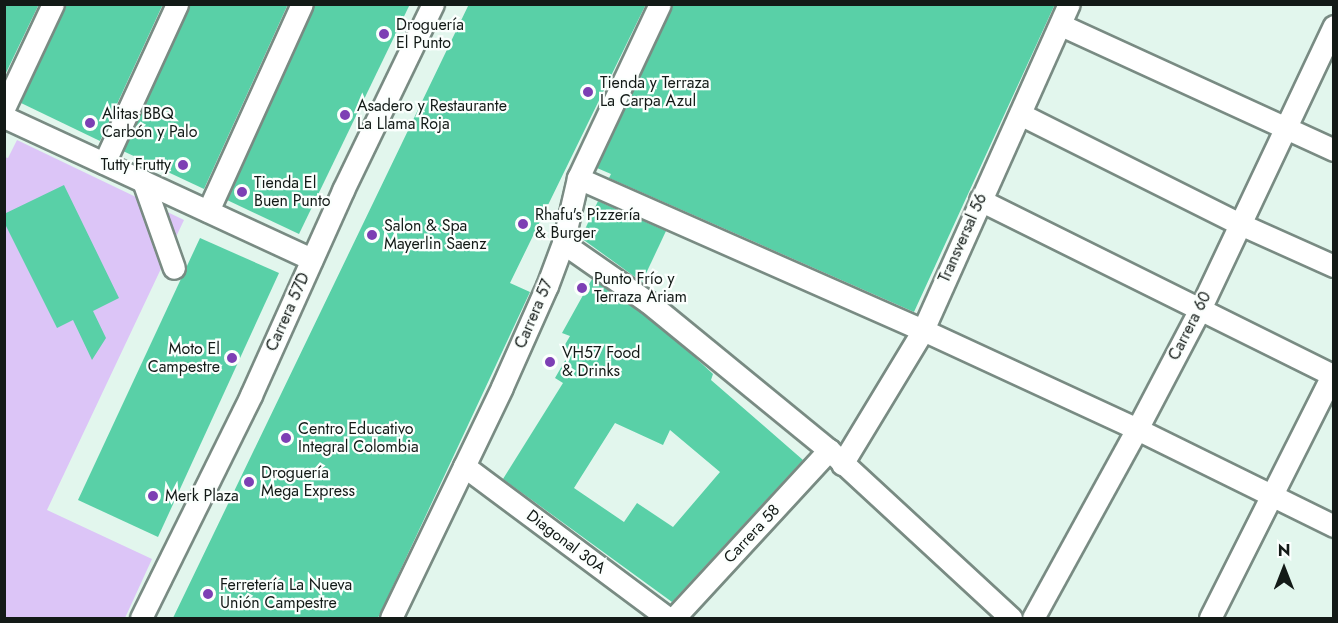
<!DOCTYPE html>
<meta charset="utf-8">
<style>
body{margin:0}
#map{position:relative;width:1338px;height:623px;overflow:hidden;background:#e2f6ed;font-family:Jost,sans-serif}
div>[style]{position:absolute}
.green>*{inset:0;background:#dcc5f7}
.building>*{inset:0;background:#59d0a7}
.roads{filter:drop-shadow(2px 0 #798b83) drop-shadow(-2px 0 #798b83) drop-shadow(0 2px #798b83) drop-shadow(0 -2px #798b83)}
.minor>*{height:21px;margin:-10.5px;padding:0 10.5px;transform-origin:10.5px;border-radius:10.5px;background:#fff}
.dots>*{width:16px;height:16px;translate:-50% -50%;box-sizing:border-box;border:3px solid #fbfffd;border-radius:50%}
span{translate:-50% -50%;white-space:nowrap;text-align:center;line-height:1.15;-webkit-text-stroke:4.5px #fbfffd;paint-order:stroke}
.poi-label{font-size:16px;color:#131a17}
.left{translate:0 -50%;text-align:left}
.right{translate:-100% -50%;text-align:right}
.street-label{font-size:16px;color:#131a17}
.frame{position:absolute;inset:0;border:6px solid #131a17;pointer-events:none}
.north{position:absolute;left:1254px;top:539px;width:60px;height:60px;-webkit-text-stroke:4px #fbfffd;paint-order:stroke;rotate:0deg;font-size:16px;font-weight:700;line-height:24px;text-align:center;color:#131a17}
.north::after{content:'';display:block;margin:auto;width:21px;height:27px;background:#131a17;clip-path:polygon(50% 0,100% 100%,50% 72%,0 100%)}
</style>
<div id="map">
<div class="green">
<div style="clip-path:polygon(17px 140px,184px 220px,47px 510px,152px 559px,125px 618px,5px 618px,4px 157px,8px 158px)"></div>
</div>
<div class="building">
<div style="clip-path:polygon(4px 4px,39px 4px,4px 77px)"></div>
<div style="clip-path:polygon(66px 4px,163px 4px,100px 141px,21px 103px)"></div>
<div style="clip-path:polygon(189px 4px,288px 4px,204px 189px,123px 151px)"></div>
<div style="clip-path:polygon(314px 4px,410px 4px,299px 234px,227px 200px)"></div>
<div style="clip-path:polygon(469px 4px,646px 4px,510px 283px,530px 292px,378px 618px,173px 618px)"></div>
<div style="clip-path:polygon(672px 4px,1055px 4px,914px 312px,609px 178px,611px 174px,597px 168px)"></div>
<div style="clip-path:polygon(64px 185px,119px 298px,93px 311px,106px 338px,92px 360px,73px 320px,57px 328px,4px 222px,4px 214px)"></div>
<div style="clip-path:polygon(598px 201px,666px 231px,642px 282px,581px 238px)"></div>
<div style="clip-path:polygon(200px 238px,279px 273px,158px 537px,78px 500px)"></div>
<div style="clip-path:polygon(evenodd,592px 279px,640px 312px,686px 349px,713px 374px,711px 380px,803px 460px,672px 602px,503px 479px,563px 383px,555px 378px,570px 352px,563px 348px,570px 336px,562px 333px,592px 279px,615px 423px,663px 445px,670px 430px,720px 472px,673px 527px,637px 503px,624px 522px,574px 488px,615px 423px)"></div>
</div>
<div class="roads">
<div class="minor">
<div style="left:1061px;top:25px;width:300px;rotate:24.6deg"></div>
<div style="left:4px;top:108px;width:115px;rotate:-64.8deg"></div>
<div style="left:1020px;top:114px;width:246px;rotate:26.6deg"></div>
<div style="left:1240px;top:224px;width:103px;rotate:24.1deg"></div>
<div style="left:4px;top:117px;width:339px;rotate:24.8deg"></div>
<div style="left:104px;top:163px;width:175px;rotate:-65.3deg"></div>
<div style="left:578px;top:178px;width:377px;rotate:23.8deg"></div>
<div style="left:923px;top:330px;width:236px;rotate:24.8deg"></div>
<div style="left:1137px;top:429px;width:220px;rotate:26.2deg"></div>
<div style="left:143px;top:181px;width:92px;rotate:70.4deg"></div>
<div style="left:980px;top:200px;width:395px;rotate:26.4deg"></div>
<div style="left:208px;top:211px;width:227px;rotate:-65.6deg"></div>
<div style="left:563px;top:243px;width:103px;rotate:34.8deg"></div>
<div style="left:648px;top:302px;width:234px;rotate:39.3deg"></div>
<div style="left:829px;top:450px;width:248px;rotate:42.7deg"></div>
<div style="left:842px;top:464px;width:157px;rotate:-58.8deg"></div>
<div style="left:923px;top:330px;width:357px;rotate:-65.9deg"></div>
<div style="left:464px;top:466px;width:254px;rotate:36.7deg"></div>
<div style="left:141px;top:618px;width:249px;rotate:-63.7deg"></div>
<div style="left:251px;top:395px;width:225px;rotate:-65.8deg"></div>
<div style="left:343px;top:190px;width:207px;rotate:-64.2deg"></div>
<div style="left:391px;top:618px;width:256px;rotate:-64.3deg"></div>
<div style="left:502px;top:387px;width:111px;rotate:-66deg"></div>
<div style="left:547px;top:286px;width:46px;rotate:-69.6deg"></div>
<div style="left:563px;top:243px;width:67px;rotate:-77deg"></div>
<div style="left:578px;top:178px;width:192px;rotate:-64.8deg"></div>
<div style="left:674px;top:618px;width:229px;rotate:-47.3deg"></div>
<div style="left:1033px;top:618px;width:216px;rotate:-61.2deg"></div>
<div style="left:1137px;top:429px;width:136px;rotate:-62.3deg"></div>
<div style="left:1200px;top:309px;width:313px;rotate:-64.7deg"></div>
<div style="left:1210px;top:618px;width:272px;rotate:-63.3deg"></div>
</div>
</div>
<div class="dots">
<div style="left:384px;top:34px;background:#7d3fb4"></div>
<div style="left:588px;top:92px;background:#7d3fb4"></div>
<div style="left:345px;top:115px;background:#7d3fb4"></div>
<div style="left:90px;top:123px;background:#7d3fb4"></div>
<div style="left:183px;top:165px;background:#7d3fb4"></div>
<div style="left:242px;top:192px;background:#7d3fb4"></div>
<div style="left:523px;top:224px;background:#7d3fb4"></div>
<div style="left:372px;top:235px;background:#7d3fb4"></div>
<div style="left:582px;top:288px;background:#7d3fb4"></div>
<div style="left:232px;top:358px;background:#7d3fb4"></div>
<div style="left:550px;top:362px;background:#7d3fb4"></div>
<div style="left:286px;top:438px;background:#7d3fb4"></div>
<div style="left:249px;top:482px;background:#7d3fb4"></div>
<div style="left:153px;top:496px;background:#7d3fb4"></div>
<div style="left:208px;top:594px;background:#7d3fb4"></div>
</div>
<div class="poi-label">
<span class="left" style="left:396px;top:34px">Droguería<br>El Punto</span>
<span class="left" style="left:600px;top:92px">Tienda y Terraza<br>La Carpa Azul</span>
<span class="left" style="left:357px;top:115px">Asadero y Restaurante<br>La Llama Roja</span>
<span class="left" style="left:102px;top:123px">Alitas BBQ<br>Carbón y Palo</span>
<span class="right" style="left:171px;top:165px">Tutty Frutty</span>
<span class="left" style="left:254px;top:192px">Tienda El<br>Buen Punto</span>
<span class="left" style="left:535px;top:224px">Rhafu's Pizzería<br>&amp; Burger</span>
<span class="left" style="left:384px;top:235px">Salon &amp; Spa<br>Mayerlin Saenz</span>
<span class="left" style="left:594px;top:288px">Punto Frío y<br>Terraza Ariam</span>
<span class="right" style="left:220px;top:358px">Moto El<br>Campestre</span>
<span class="left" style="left:562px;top:362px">VH57 Food<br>&amp; Drinks</span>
<span class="left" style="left:298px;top:438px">Centro Educativo<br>Integral Colombia</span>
<span class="left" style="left:261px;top:482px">Droguería<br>Mega Express</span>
<span class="left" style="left:165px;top:496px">Merk Plaza</span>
<span class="left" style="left:220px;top:594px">Ferretería La Nueva<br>Unión Campestre</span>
</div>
<div class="street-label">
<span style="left:963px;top:238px;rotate:-66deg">Transversal 56</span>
<span style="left:288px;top:312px;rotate:-66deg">Carrera 57D</span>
<span style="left:534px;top:314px;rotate:-67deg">Carrera 57</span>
<span style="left:1190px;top:326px;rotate:-63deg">Carrera 60</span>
<span style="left:752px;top:534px;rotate:-47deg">Carrera 58</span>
<span style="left:566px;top:542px;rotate:37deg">Diagonal 30A</span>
</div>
<div class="frame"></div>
<div class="north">N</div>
</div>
